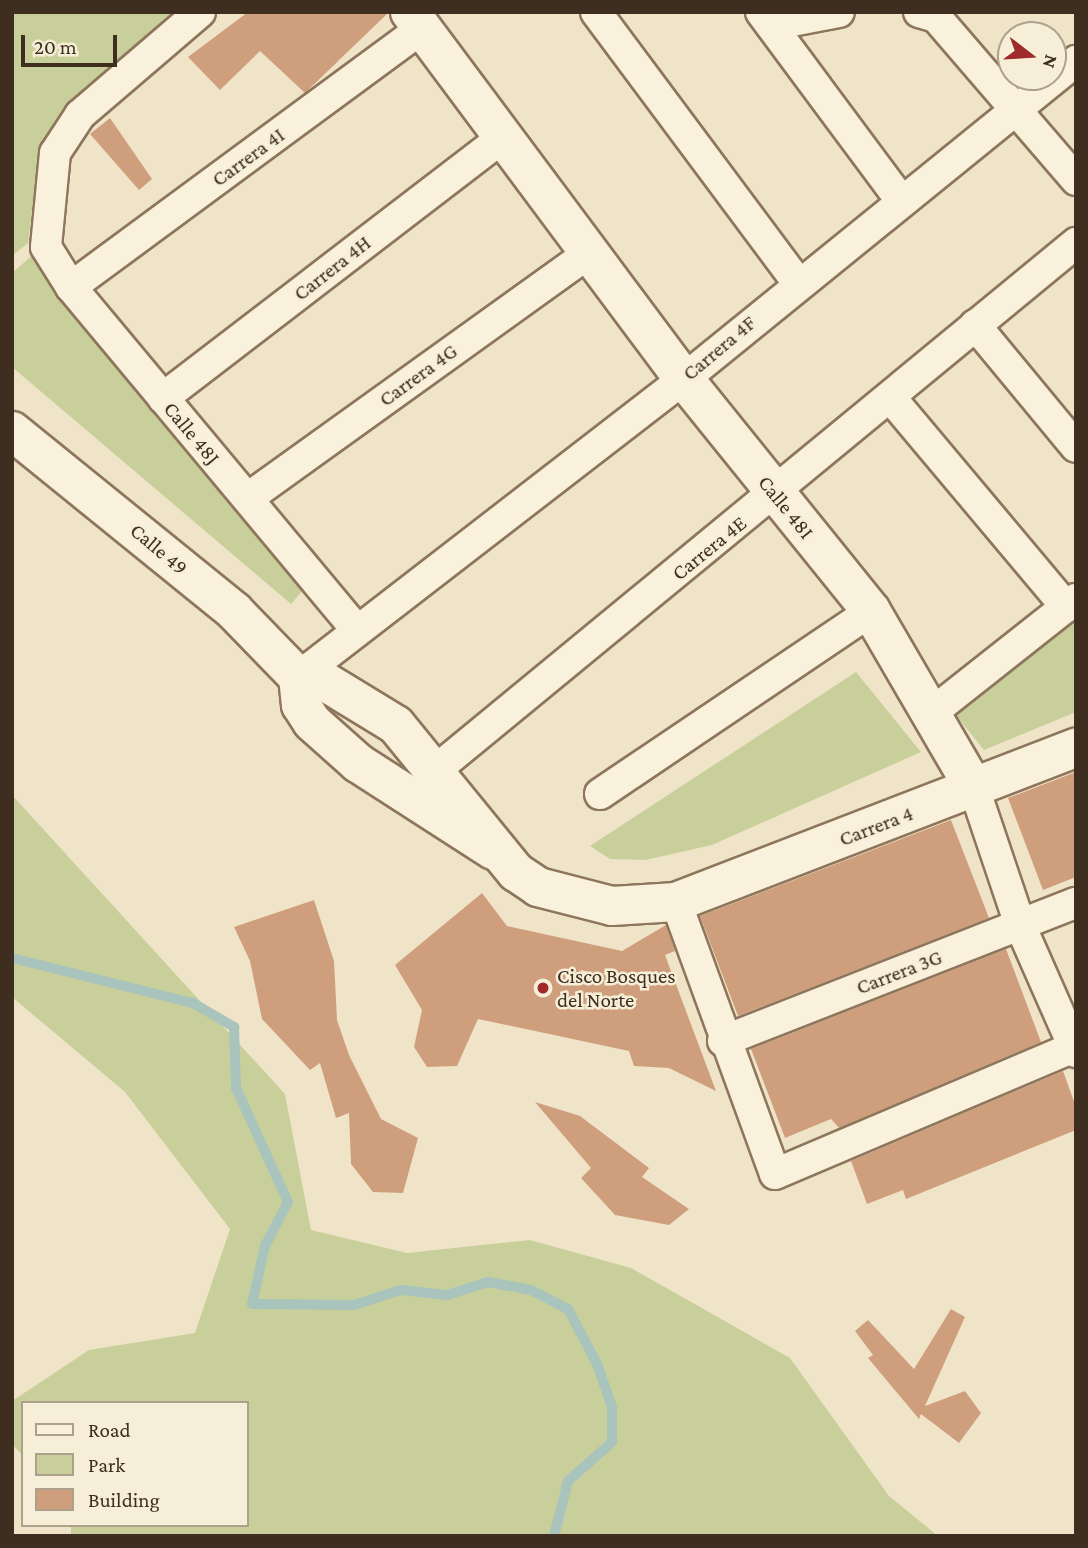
<!DOCTYPE html>
<style>
body{margin:0}
#map{position:relative;width:1088px;height:1548px;overflow:hidden;background:#f0e4c8;font-family:"Crimson Pro",serif}
div>[style]{position:absolute}
.green>*{inset:0;background:#c9cf9b}
.stream>*{height:10px;margin:-5px;padding:0 5px;transform-origin:5px;border-radius:5px;background:#a9c4bc}
.building>*{inset:0;background:#cf9f7d}
.roads{filter:drop-shadow(2px 0 #8d765c) drop-shadow(-2px 0 #8d765c) drop-shadow(0 2px #8d765c) drop-shadow(0 -2px #8d765c)}
.street>*{height:30px;margin:-15px;padding:0 15px;transform-origin:15px;border-radius:15px;background:#faf1dc}
.secondary>*{height:38px;margin:-19px;padding:0 19px;transform-origin:19px;border-radius:19px;background:#faf1dc}
.dots>*{width:19px;height:19px;translate:-50% -50%;box-sizing:border-box;border:4px solid #f7eed8;border-radius:50%}
span{translate:-50% -50%;white-space:nowrap;text-align:center;line-height:1.15;-webkit-text-stroke:5px #f7eed8;paint-order:stroke}
.street-label{font-size:21px;color:#3d2e20}
.poi-label{font-size:21px;color:#3d2e20}
.left{translate:0 -50%;text-align:left}
.frame{position:absolute;inset:0;border:14px solid #3d2e20;pointer-events:none}
.legend{position:absolute;left:21px;top:1401px;width:228px;height:126px;box-sizing:border-box;background:#f7eed8;border:2px solid #ada18e;margin:0;padding:9px 12px;list-style:none;font-size:21px;color:#3d2e20}
.legend li{display:flex;align-items:center;gap:14px;height:35px}
.legend b{width:35px;border:2px solid #ada18e}
.north{position:absolute;left:997px;top:21px;width:70px;height:70px;box-sizing:border-box;background:#f7eed8;border:2px solid #ada18e;border-radius:50%;rotate:107deg;font-size:19px;font-weight:700;line-height:28px;text-align:center;color:#3d2e20}
.north::after{content:'';display:block;margin:auto;width:24px;height:32px;background:#9e2a2b;clip-path:polygon(50% 0,100% 100%,50% 72%,0 100%)}
.scale{position:absolute;left:21px;top:35px;width:96px;height:32px;box-sizing:border-box;border:4px solid #3d2e20;border-top:0;padding-left:9px;font-size:21px;line-height:24px;white-space:nowrap;color:#3d2e20;-webkit-text-stroke:5px #f7eed8;paint-order:stroke}
</style>
<div id="map">
<div class="green">
<div style="clip-path:polygon(12px 12px,174px 12px,67px 104px,40px 145px,28px 243px,12px 256px)"></div>
<div style="clip-path:polygon(35px 253px,304px 589px,291px 604px,12px 367px,12px 273px)"></div>
<div style="clip-path:polygon(1076px 612px,1076px 712px,984px 750px,950px 708px)"></div>
<div style="clip-path:polygon(856px 672px,921px 752px,712px 845px,645px 860px,610px 859px,590px 846px)"></div>
<div style="clip-path:polygon(12px 795px,285px 1094px,311px 1230px,407px 1253px,530px 1240px,631px 1268px,790px 1358px,889px 1496px,938px 1536px,71px 1536px,71px 1525px,247px 1525px,247px 1403px,23px 1403px,23px 1456px,12px 1444px,12px 1401px,89px 1350px,195px 1333px,230px 1229px,125px 1092px,12px 997px)"></div>
</div>
<div class="stream">
<div style="left:12px;top:958px;width:187px;rotate:14deg"></div>
<div style="left:193px;top:1003px;width:48px;rotate:30.3deg"></div>
<div style="left:234px;top:1027px;width:61px;rotate:88.1deg"></div>
<div style="left:236px;top:1088px;width:125px;rotate:65.5deg"></div>
<div style="left:288px;top:1202px;width:50px;rotate:117.6deg"></div>
<div style="left:265px;top:1246px;width:59px;rotate:102.6deg"></div>
<div style="left:252px;top:1304px;width:102px;rotate:0.6deg"></div>
<div style="left:354px;top:1305px;width:49px;rotate:-17.7deg"></div>
<div style="left:401px;top:1290px;width:46px;rotate:6.2deg"></div>
<div style="left:447px;top:1295px;width:43px;rotate:-17.6deg"></div>
<div style="left:488px;top:1282px;width:44px;rotate:10.5deg"></div>
<div style="left:531px;top:1290px;width:42px;rotate:27.2deg"></div>
<div style="left:568px;top:1309px;width:62px;rotate:62.2deg"></div>
<div style="left:597px;top:1364px;width:46px;rotate:70.8deg"></div>
<div style="left:612px;top:1407px;width:35px;rotate:90deg"></div>
<div style="left:612px;top:1442px;width:59px;rotate:138.4deg"></div>
<div style="left:568px;top:1481px;width:57px;rotate:104.3deg"></div>
</div>
<div class="building">
<div style="clip-path:polygon(248px 12px,389px 12px,305px 93px,260px 51px,220px 90px,188px 57px)"></div>
<div style="clip-path:polygon(110px 118px,152px 179px,139px 190px,90px 134px)"></div>
<div style="clip-path:polygon(1076px 772px,1076px 877px,1043px 890px,1008px 798px)"></div>
<div style="clip-path:polygon(951px 820px,989px 918px,738px 1016px,700px 916px)"></div>
<div style="clip-path:polygon(482px 893px,507px 926px,622px 951px,666px 925px,675px 951px,665px 955px,716px 1091px,669px 1068px,634px 1066px,629px 1051px,478px 1019px,457px 1066px,427px 1067px,414px 1047px,422px 1010px,395px 965px)"></div>
<div style="clip-path:polygon(314px 900px,334px 961px,337px 1020px,349px 1055px,381px 1119px,418px 1138px,403px 1193px,373px 1192px,351px 1164px,349px 1113px,336px 1118px,320px 1063px,310px 1070px,262px 1019px,250px 961px,234px 927px)"></div>
<div style="clip-path:polygon(1006px 949px,1041px 1042px,839px 1128px,831px 1119px,785px 1138px,751px 1049px)"></div>
<div style="clip-path:polygon(1063px 1071px,1076px 1107px,1076px 1130px,906px 1199px,903px 1190px,867px 1204px,851px 1161px)"></div>
<div style="clip-path:polygon(535px 1102px,580px 1116px,649px 1168px,642px 1177px,689px 1209px,669px 1225px,615px 1215px,581px 1178px,591px 1168px)"></div>
<div style="clip-path:polygon(951px 1309px,965px 1317px,925px 1406px,965px 1391px,981px 1413px,959px 1443px,921px 1414px,919px 1419px,868px 1358px,873px 1355px,855px 1331px,868px 1320px,914px 1369px)"></div>
</div>
<div class="roads">
<div class="street">
<div style="left:200px;top:12px;width:158px;rotate:139.4deg"></div>
<div style="left:80px;top:115px;width:45px;rotate:123.3deg"></div>
<div style="left:55px;top:153px;width:94px;rotate:95.5deg"></div>
<div style="left:46px;top:247px;width:47px;rotate:58deg"></div>
<div style="left:71px;top:287px;width:445px;rotate:50.2deg"></div>
<div style="left:596px;top:12px;width:337px;rotate:53.3deg"></div>
<div style="left:761px;top:12px;width:233px;rotate:53.4deg"></div>
<div style="left:919px;top:12px;width:18px;rotate:16deg"></div>
<div style="left:936px;top:17px;width:215px;rotate:49.3deg"></div>
<div style="left:771px;top:25px;width:69px;rotate:-10.8deg"></div>
<div style="left:71px;top:287px;width:438px;rotate:-36.4deg"></div>
<div style="left:975px;top:325px;width:158px;rotate:50.4deg"></div>
<div style="left:890px;top:397px;width:274px;rotate:50deg"></div>
<div style="left:163px;top:398px;width:427px;rotate:-37.5deg"></div>
<div style="left:248px;top:498px;width:420px;rotate:-35.7deg"></div>
<div style="left:298px;top:677px;width:488px;rotate:-37.7deg"></div>
<div style="left:684px;top:379px;width:505px;rotate:-39.05deg"></div>
<div style="left:934px;top:711px;width:181px;rotate:-38.3deg"></div>
<div style="left:437px;top:769px;width:828px;rotate:-39.46deg"></div>
<div style="left:974px;top:788px;width:145px;rotate:71.4deg"></div>
<div style="left:1020px;top:925px;width:139px;rotate:66.2deg"></div>
<div style="left:600px;top:794px;width:327px;rotate:-34deg"></div>
<div style="left:676px;top:902px;width:289px;rotate:70deg"></div>
<div style="left:775px;top:1174px;width:327px;rotate:-23deg"></div>
<div style="left:723px;top:1041px;width:379px;rotate:-21.4deg"></div>
</div>
<div class="secondary">
<div style="left:410px;top:12px;width:458px;rotate:53.3deg"></div>
<div style="left:684px;top:379px;width:298px;rotate:51.1deg"></div>
<div style="left:871px;top:611px;width:205px;rotate:59.8deg"></div>
<div style="left:12px;top:431px;width:286px;rotate:39deg"></div>
<div style="left:234px;top:611px;width:92px;rotate:45.9deg"></div>
<div style="left:298px;top:677px;width:26px;rotate:9deg"></div>
<div style="left:324px;top:681px;width:84px;rotate:31.4deg"></div>
<div style="left:396px;top:725px;width:190px;rotate:50.8deg"></div>
<div style="left:516px;top:872px;width:27px;rotate:34deg"></div>
<div style="left:538px;top:887px;width:76px;rotate:14.4deg"></div>
<div style="left:612px;top:906px;width:64px;rotate:-3.6deg"></div>
<div style="left:676px;top:902px;width:429px;rotate:-21.1deg"></div>
<div style="left:298px;top:677px;width:28px;rotate:84deg"></div>
<div style="left:301px;top:705px;width:20px;rotate:57deg"></div>
<div style="left:312px;top:722px;width:62px;rotate:41.7deg"></div>
<div style="left:358px;top:763px;width:161px;rotate:32.8deg"></div>
</div>
</div>
<div class="dots">
<div style="left:543px;top:988px;background:#9e2a2b"></div>
</div>
<div class="street-label">
<span style="left:248px;top:157px;rotate:-36deg">Carrera 4I</span>
<span style="left:332px;top:268px;rotate:-38deg">Carrera 4H</span>
<span style="left:719px;top:348px;rotate:-40deg">Carrera 4F</span>
<span style="left:418px;top:375px;rotate:-36deg">Carrera 4G</span>
<span style="left:192px;top:433px;rotate:50deg">Calle 48J</span>
<span style="left:786px;top:507px;rotate:51deg">Calle 48I</span>
<span style="left:709px;top:548px;rotate:-39deg">Carrera 4E</span>
<span style="left:159px;top:549px;rotate:40deg">Calle 49</span>
<span style="left:876px;top:826px;rotate:-21deg">Carrera 4</span>
<span style="left:899px;top:972px;rotate:-21deg">Carrera 3G</span>
</div>
<div class="poi-label">
<span class="left" style="left:557px;top:988px">Cisco Bosques<br>del Norte</span>
</div>
<div class="frame"></div>
<ul class="legend">
<li><b style="height:9px;background:#faf1dc"></b>Road</li>
<li><b style="height:19px;background:#c9cf9b"></b>Park</li>
<li><b style="height:19px;background:#cf9f7d"></b>Building</li>
</ul>
<div class="north">N</div>
<div class="scale">20 m</div>
</div>
